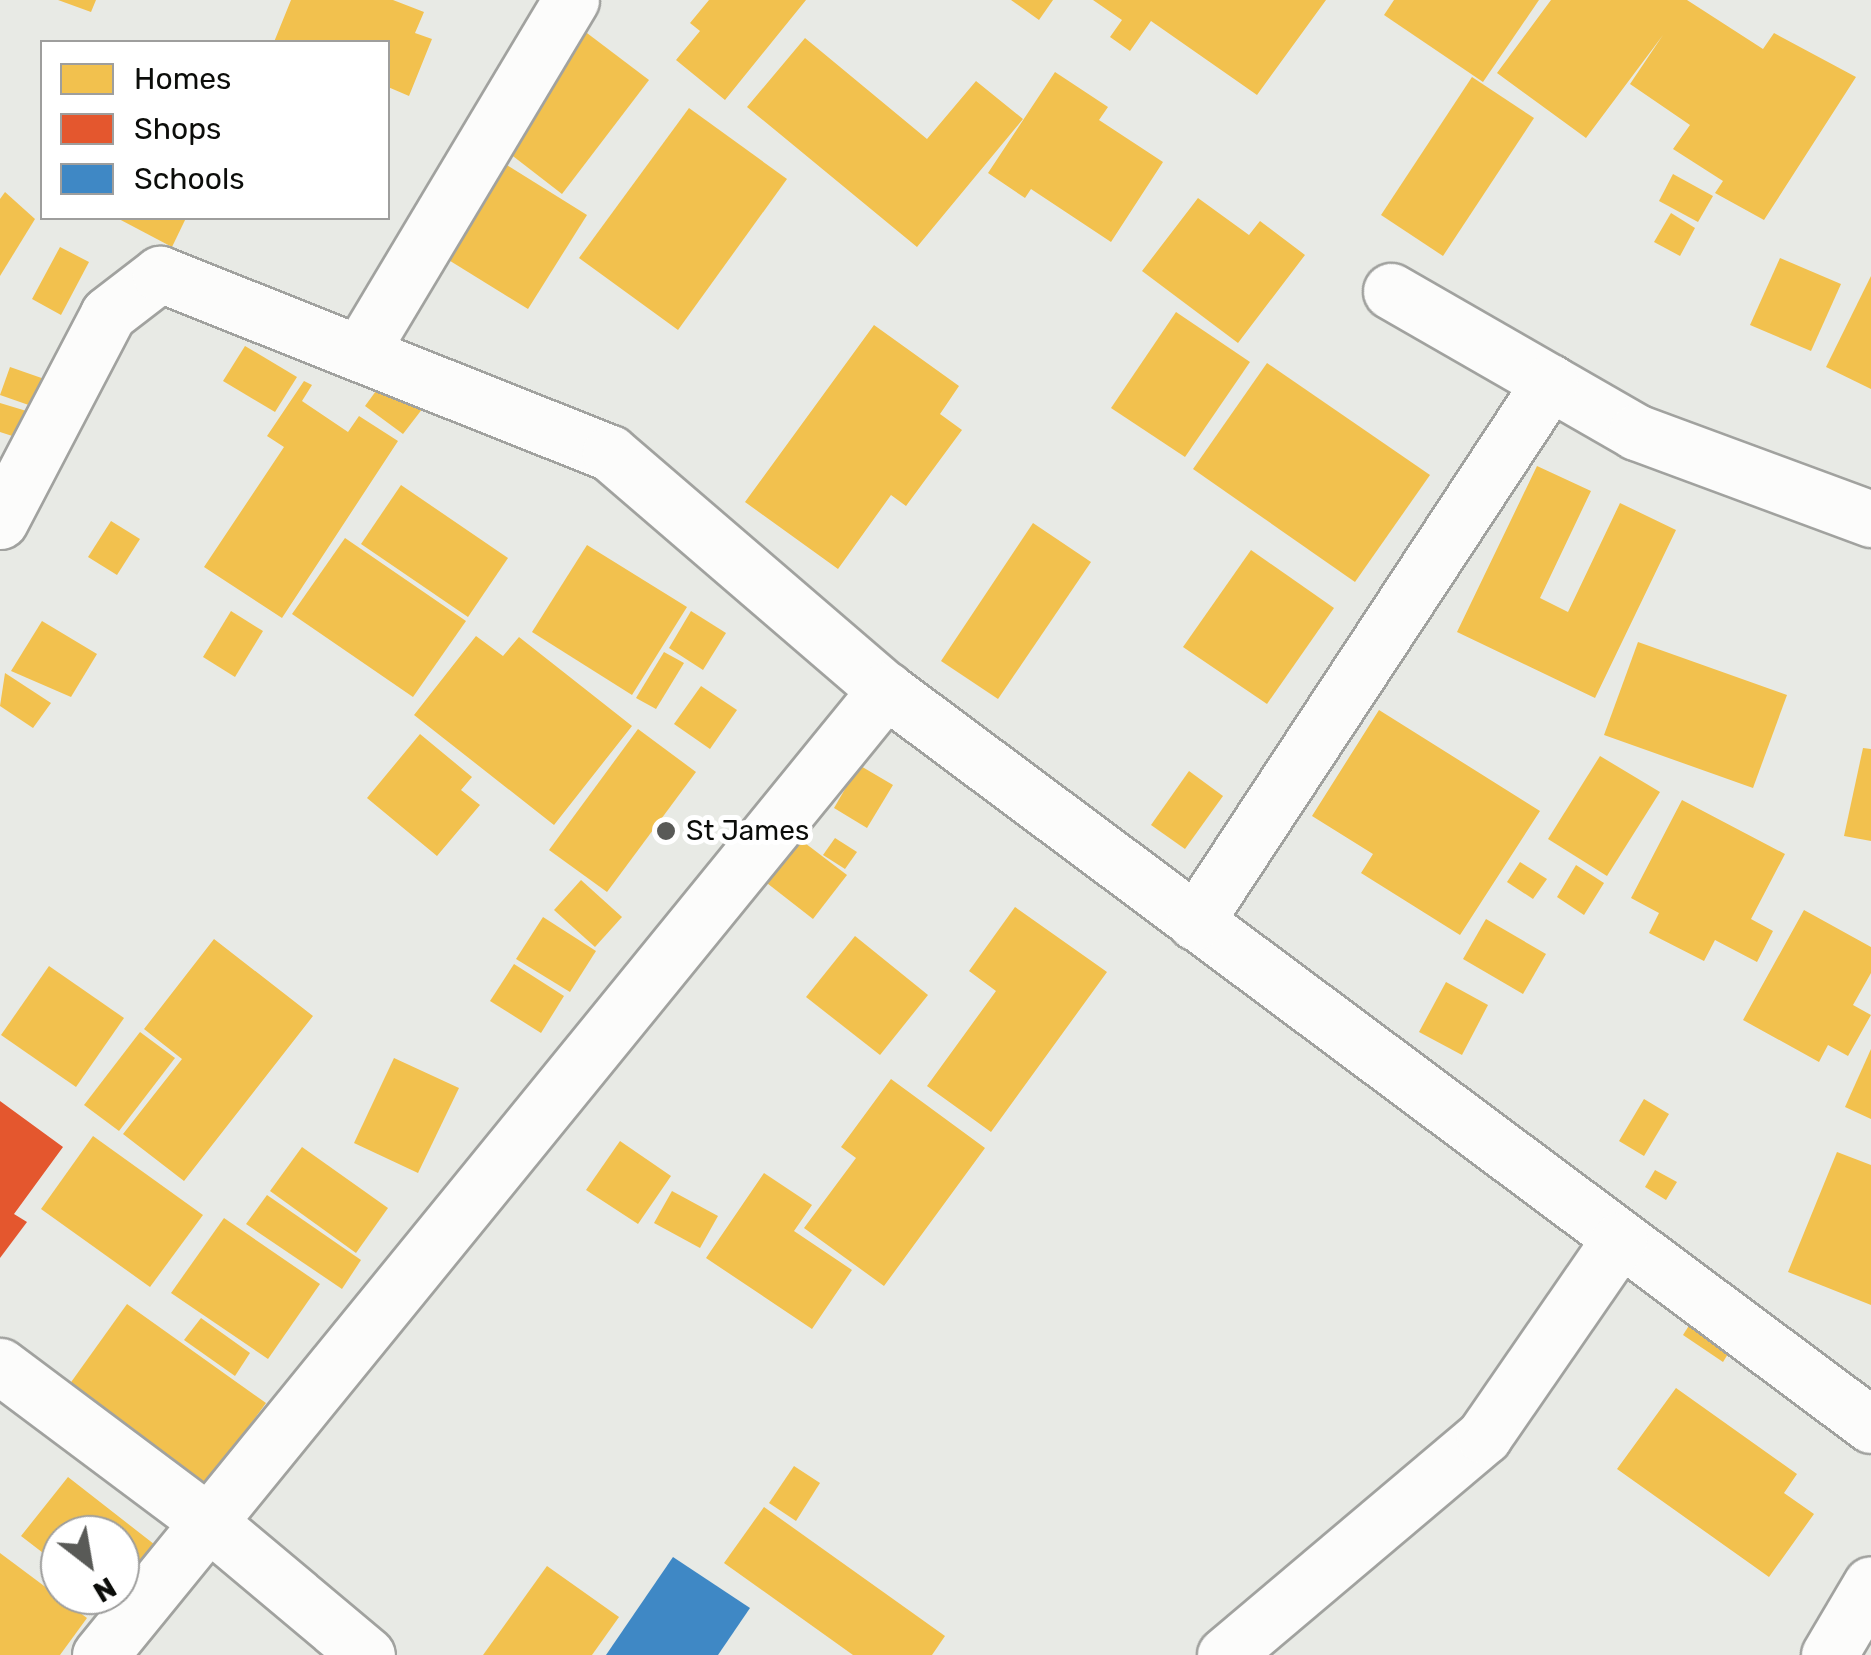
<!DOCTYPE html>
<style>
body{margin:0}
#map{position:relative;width:1871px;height:1655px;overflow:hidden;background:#e8eae5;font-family:Rubik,sans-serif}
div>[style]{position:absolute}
.homes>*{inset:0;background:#f2c14e}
.shops>*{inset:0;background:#e4572e}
.schools>*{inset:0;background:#3f88c5}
.roads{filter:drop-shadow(2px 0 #a1a29f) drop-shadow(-2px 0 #a1a29f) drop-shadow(0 2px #a1a29f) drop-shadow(0 -2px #a1a29f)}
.minor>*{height:55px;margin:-27.5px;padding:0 27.5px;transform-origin:27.5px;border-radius:27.5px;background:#fcfcfb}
.dots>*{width:28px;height:28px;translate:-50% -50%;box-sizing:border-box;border:5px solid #fff;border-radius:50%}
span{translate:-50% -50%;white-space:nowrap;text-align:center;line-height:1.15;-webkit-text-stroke:10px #fff;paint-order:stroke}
.poi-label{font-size:28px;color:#0c0d0a}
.left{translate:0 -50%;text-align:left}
.legend{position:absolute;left:40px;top:40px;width:350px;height:180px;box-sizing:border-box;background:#fff;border:2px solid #9e9e9d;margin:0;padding:12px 18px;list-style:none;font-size:30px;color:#0c0d0a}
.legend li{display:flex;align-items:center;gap:20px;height:50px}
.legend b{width:50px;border:2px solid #9e9e9d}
.north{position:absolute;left:40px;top:1515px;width:100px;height:100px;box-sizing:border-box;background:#fff;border:2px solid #9e9e9d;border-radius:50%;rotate:149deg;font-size:28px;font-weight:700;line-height:40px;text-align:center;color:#0c0d0a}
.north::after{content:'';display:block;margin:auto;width:35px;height:45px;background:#595a57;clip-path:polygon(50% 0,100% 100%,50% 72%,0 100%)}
</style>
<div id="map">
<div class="homes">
<div style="clip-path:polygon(58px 0,96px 0,91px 12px)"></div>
<div style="clip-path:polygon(291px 0,393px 0,424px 12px,415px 33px,432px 39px,409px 96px,388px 87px,388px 42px,274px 42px)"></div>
<div style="clip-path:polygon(709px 0,806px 0,725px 100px,676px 60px,700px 31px,690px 23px)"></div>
<div style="clip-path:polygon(1011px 0,1053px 0,1039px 20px)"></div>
<div style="clip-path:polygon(1093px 0,1326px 0,1257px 95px,1151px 21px,1130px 51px,1110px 37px,1122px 20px)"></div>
<div style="clip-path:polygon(1394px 0,1539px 0,1483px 82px,1384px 15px)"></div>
<div style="clip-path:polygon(1551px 0,1687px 0,1763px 49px,1774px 33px,1856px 77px,1764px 220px,1715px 193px,1723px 181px,1673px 149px,1690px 125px,1630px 84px,1663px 35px,1586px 138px,1497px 73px)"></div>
<div style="clip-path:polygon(579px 27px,649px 80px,562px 194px,492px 140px)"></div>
<div style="clip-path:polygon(805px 38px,927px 139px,976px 81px,1023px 119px,917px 247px,747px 107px)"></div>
<div style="clip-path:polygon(1055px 72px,1108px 107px,1099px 120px,1163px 162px,1111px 242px,1031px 189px,1025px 198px,988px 173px)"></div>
<div style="clip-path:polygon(1472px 77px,1534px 118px,1443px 256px,1381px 215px)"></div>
<div style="clip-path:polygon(689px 108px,787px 179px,678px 330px,579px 258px)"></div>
<div style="clip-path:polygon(507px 165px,587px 215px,528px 309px,447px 259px)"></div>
<div style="clip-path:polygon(1673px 174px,1713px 196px,1698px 222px,1659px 201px)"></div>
<div style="clip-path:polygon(5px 192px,35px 219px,0 276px,0 199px)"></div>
<div style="clip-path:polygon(1198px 198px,1249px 235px,1260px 221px,1305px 255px,1238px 343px,1142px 271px)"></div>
<div style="clip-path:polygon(1671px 213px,1695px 228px,1680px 256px,1654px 242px)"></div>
<div style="clip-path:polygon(117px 218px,186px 218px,172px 247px)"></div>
<div style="clip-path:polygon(60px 247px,89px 262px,61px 315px,32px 299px)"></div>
<div style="clip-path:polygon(1780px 258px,1841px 284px,1811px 351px,1750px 325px)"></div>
<div style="clip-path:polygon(1871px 276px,1871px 389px,1826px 367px)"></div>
<div style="clip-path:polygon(1176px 312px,1250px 362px,1185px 457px,1111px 408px)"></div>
<div style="clip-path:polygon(874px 325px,959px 386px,940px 414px,962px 430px,906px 506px,891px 495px,838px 569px,745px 502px)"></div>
<div style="clip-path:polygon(245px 346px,297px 377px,275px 412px,223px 381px)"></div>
<div style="clip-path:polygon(1267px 363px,1430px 475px,1355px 582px,1193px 469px)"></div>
<div style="clip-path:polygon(10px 367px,53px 382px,43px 410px,0 395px)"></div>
<div style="clip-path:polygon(384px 380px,423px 408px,403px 434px,365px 406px)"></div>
<div style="clip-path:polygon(304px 381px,312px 385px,302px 401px,348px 432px,359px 416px,398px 441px,282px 618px,204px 567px,284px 447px,267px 436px)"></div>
<div style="clip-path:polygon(0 403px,43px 416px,34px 443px,0 432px)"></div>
<div style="clip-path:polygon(1537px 466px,1591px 491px,1540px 598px,1568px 612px,1620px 503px,1676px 530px,1595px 698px,1457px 632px)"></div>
<div style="clip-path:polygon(401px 485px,508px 558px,468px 617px,361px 544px)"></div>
<div style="clip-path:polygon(111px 521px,140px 539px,117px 575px,88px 557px)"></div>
<div style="clip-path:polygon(1033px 523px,1091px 562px,998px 699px,941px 661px)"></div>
<div style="clip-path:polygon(345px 538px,466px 621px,413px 697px,292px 614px)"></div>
<div style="clip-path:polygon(587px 545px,687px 607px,632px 695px,532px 632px)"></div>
<div style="clip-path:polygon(1251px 550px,1334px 608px,1267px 704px,1183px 647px)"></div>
<div style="clip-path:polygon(231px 611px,263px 631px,235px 677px,203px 657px)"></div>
<div style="clip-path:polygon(691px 611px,726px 633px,703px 670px,669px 648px)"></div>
<div style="clip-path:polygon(42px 621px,97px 654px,71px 697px,11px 671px)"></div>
<div style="clip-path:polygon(476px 636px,503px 656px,519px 637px,632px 726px,554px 825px,414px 715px)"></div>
<div style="clip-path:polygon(1638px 642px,1787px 695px,1753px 788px,1604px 735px)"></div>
<div style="clip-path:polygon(664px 652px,684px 663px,656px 709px,636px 698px)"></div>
<div style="clip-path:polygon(5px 673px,51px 703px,33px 728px,0 706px)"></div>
<div style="clip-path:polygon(701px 686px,737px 710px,710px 749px,674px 724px)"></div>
<div style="clip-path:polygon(1379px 710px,1540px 811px,1460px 935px,1361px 873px,1373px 854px,1312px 816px)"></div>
<div style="clip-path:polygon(638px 729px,696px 772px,607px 892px,549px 850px)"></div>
<div style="clip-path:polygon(420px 734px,472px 777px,461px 790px,480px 805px,437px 856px,367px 798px)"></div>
<div style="clip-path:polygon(1863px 748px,1871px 749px,1871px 841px,1844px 836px)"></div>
<div style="clip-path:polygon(1600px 756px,1660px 792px,1607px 876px,1548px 839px)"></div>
<div style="clip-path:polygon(859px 765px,893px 785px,867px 828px,834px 808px)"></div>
<div style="clip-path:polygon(1189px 771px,1223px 796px,1185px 849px,1151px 825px)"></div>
<div style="clip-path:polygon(1682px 800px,1785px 854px,1751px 919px,1773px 931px,1757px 962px,1715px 940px,1704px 961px,1649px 933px,1659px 913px,1631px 898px)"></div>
<div style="clip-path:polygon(797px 837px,847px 875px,813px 919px,763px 880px)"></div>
<div style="clip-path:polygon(835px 838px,857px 852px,845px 869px,823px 855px)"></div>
<div style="clip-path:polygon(1520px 862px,1547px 879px,1533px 899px,1507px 882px)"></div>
<div style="clip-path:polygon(1576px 865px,1604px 883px,1584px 915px,1557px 897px)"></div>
<div style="clip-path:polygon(581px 880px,622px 917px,595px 947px,554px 910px)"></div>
<div style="clip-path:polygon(1015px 907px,1107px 972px,991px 1132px,927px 1086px,996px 991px,969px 971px)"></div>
<div style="clip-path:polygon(1804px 910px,1871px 947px,1871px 973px,1853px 1005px,1871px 1015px,1848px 1056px,1828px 1045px,1819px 1062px,1743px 1020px)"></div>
<div style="clip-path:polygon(543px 917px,596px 951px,570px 992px,516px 959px)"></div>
<div style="clip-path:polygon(1486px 919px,1546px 954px,1523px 994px,1463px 959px)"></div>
<div style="clip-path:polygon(855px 936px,928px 995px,880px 1055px,806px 997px)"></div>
<div style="clip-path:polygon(214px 939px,313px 1016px,184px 1181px,123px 1134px,182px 1059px,144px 1029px)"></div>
<div style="clip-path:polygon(514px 964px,564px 996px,541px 1033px,490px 1001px)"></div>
<div style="clip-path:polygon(49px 966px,124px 1018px,76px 1087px,1px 1035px)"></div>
<div style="clip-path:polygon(1446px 982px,1488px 1005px,1462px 1055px,1419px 1032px)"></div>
<div style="clip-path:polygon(140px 1032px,175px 1058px,119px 1131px,84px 1105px)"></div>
<div style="clip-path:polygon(1871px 1049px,1871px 1119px,1845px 1107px)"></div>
<div style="clip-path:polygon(394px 1058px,459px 1088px,418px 1173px,354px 1143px)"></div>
<div style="clip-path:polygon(891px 1079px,985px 1148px,884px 1286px,804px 1228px,856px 1158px,841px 1147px)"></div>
<div style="clip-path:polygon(1644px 1099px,1669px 1114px,1644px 1156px,1619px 1141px)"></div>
<div style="clip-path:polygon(93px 1136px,203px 1215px,150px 1287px,41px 1209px)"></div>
<div style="clip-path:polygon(620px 1141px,671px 1176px,638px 1224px,586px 1190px)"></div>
<div style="clip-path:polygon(302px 1147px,388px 1208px,356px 1253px,270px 1191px)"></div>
<div style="clip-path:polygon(1837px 1152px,1871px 1165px,1871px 1305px,1788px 1272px)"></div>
<div style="clip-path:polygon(1655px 1170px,1677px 1182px,1666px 1200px,1645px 1187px)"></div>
<div style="clip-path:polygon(764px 1173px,812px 1205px,794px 1231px,852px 1270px,812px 1329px,706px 1258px)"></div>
<div style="clip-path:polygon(672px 1191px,718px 1216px,700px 1248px,654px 1223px)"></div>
<div style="clip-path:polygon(267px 1195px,361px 1260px,342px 1289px,246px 1224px)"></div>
<div style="clip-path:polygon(224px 1218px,320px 1284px,268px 1359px,171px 1293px)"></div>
<div style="clip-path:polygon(127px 1304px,266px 1403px,202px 1491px,64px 1392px)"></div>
<div style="clip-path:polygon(1695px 1316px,1736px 1341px,1723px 1362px,1683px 1335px)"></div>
<div style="clip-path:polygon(201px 1318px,250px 1353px,235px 1376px,184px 1340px)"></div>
<div style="clip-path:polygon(1676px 1388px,1797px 1474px,1784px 1493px,1814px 1514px,1769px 1577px,1617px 1469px)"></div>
<div style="clip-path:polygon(794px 1466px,820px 1483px,796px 1521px,769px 1503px)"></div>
<div style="clip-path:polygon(68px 1477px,159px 1548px,113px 1607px,98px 1595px,120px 1595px,120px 1535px,60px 1535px,60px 1566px,21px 1536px)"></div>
<div style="clip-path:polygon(764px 1507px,945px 1636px,932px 1655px,853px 1655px,724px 1563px)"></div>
<div style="clip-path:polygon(0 1553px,87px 1618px,60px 1655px,0 1655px)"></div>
<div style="clip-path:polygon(547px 1566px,619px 1617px,592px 1655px,483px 1655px)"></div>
</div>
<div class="shops">
<div style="clip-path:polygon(0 1101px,63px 1147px,14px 1214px,27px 1222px,0 1258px)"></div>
</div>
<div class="schools">
<div style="clip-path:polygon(673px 1557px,750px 1608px,718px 1655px,606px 1655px)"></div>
</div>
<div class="roads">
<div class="minor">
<div style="left:1391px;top:291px;width:283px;rotate:29.9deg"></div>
<div style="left:1636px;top:432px;width:251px;rotate:20.3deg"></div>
<div style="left:362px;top:349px;width:407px;rotate:-59.1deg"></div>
<div style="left:0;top:521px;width:233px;rotate:-62.4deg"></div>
<div style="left:108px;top:314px;width:66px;rotate:-37.6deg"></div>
<div style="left:160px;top:274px;width:484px;rotate:21.7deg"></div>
<div style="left:610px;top:453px;width:364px;rotate:40.7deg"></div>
<div style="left:886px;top:690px;width:1229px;rotate:36.73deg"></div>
<div style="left:1195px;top:922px;width:646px;rotate:-56.68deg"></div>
<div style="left:0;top:1366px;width:257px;rotate:36.8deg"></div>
<div style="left:206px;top:1520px;width:210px;rotate:40deg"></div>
<div style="left:100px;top:1655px;width:1245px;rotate:-50.84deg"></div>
<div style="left:1225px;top:1655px;width:339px;rotate:-40.2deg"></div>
<div style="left:1484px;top:1436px;width:238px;rotate:-55.4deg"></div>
<div style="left:1829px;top:1655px;width:82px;rotate:-59.4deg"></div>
</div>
</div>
<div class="dots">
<div style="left:666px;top:831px;background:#595a57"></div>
</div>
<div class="poi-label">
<span class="left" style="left:686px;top:831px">St James</span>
</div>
<ul class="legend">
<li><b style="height:28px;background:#f2c14e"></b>Homes</li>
<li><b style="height:28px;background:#e4572e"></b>Shops</li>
<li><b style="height:28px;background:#3f88c5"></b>Schools</li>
</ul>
<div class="north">N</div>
</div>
